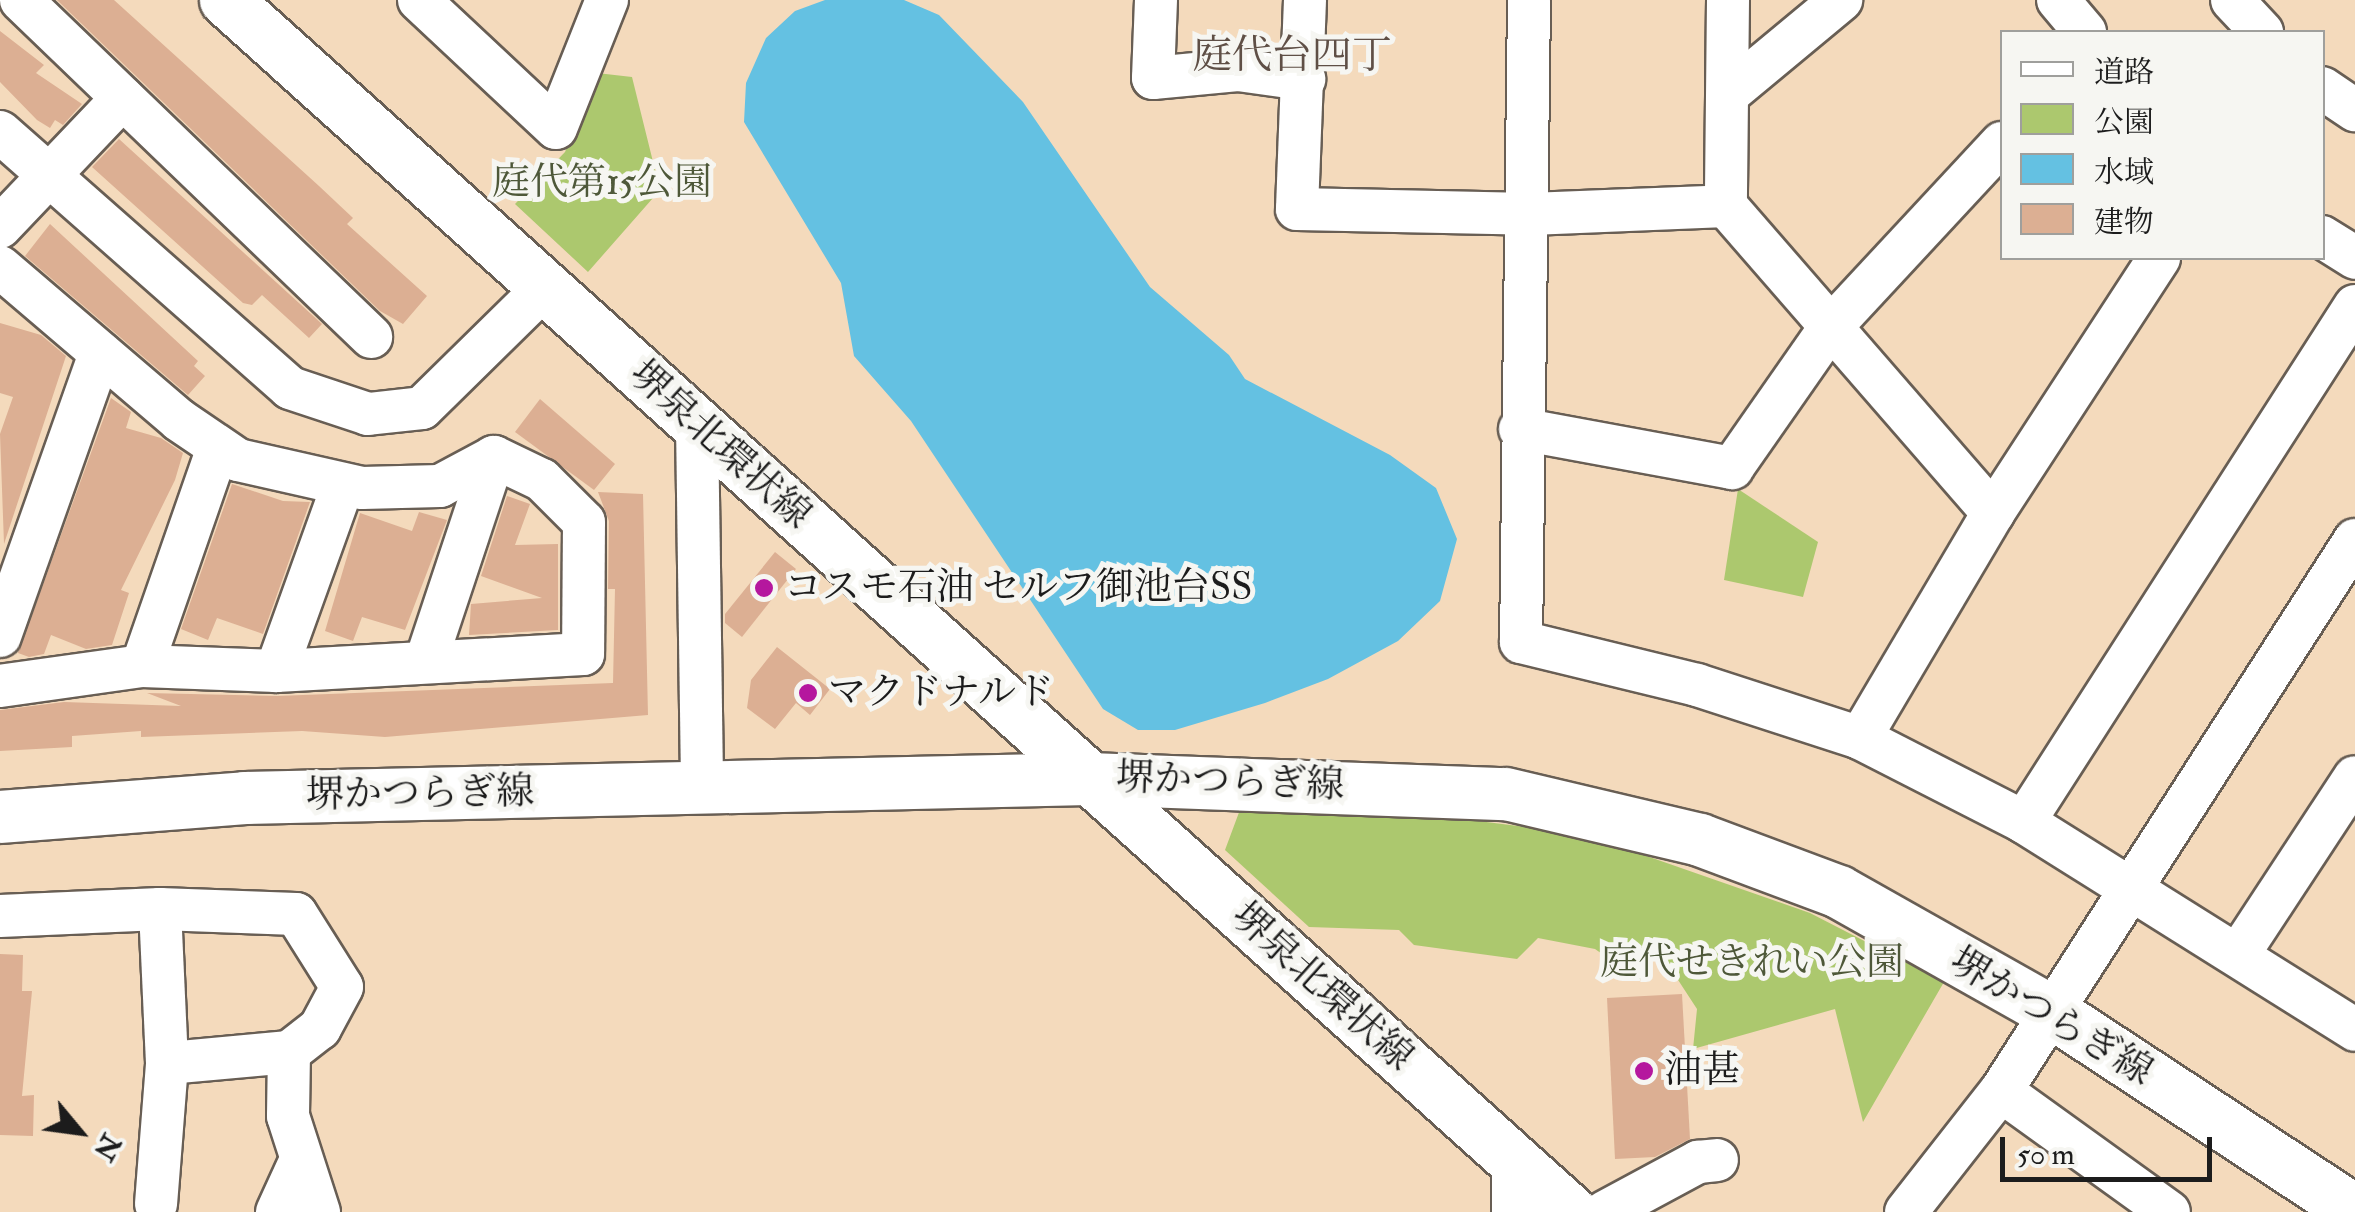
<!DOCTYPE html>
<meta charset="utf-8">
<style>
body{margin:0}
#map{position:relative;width:2355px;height:1212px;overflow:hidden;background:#f4dabc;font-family:"IM FELL Double Pica","Noto Serif JP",serif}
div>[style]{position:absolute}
.green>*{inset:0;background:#acc86e}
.water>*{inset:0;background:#64c1e2}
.building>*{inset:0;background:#dcaf93}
.roads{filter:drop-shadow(2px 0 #685e54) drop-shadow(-2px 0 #685e54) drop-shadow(0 2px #685e54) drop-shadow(0 -2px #685e54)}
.minor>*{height:42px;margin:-21px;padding:0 21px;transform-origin:21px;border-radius:21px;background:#fff}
.major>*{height:52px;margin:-26px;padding:0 26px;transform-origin:26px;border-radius:26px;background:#fff}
.dots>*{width:28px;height:28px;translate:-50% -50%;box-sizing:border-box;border:5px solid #f6f6f2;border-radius:50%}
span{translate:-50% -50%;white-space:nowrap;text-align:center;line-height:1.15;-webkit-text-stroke:10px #f6f6f2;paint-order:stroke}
.park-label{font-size:38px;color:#4e5839}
.street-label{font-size:38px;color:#1c1c1c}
.poi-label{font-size:38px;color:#1c1c1c}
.left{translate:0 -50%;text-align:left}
.neighbourhood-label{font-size:40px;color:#5f4f46}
.legend{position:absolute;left:2000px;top:30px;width:325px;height:230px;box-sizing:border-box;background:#f6f6f2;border:2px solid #9f9f9c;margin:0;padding:12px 18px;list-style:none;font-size:30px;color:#1c1c1c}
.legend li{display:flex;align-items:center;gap:20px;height:50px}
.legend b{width:50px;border:2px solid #9f9f9c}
.north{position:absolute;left:30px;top:1082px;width:100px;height:100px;-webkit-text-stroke:8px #f6f6f2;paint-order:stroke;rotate:119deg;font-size:28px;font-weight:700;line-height:40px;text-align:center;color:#1c1c1c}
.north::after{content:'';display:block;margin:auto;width:35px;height:45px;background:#1c1c1c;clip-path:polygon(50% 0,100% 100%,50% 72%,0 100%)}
.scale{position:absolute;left:2000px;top:1137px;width:212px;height:45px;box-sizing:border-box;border:5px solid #1c1c1c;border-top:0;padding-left:12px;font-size:30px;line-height:35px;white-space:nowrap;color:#1c1c1c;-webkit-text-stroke:8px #f6f6f2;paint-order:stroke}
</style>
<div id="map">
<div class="green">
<div style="clip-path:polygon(597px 73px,632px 77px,660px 190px,588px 272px,515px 204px,565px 152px)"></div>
<div style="clip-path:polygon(1738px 489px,1818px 542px,1803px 597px,1724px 580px)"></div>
<div style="clip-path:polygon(1241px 807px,1407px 812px,1533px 828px,1638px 853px,1810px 913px,1944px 982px,1863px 1122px,1835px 1009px,1693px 1049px,1697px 1009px,1652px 940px,1640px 980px,1595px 949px,1538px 938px,1517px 959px,1414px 945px,1399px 930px,1309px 927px,1225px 850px)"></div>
</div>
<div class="water">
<div style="clip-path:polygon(825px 0,904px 0,939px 15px,1023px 102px,1150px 287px,1229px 355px,1245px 379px,1390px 455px,1436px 488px,1457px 539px,1440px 601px,1398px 641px,1328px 679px,1265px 703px,1175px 730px,1138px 730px,1103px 709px,911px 421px,854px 356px,841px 283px,744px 122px,746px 83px,766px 38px,795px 11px)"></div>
</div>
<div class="building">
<div style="clip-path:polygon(57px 0,114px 0,319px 186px,353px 218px,347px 224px,427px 296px,403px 324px,380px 311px)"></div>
<div style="clip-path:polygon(0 31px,44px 65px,36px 73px,82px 104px,63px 125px,55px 120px,50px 128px,37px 120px,0 82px)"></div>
<div style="clip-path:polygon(119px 139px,322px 324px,309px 338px,262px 295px,252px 305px,243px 303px,92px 167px)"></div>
<div style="clip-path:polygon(50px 224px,198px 361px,194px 366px,205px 376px,188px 395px,25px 256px)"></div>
<div style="clip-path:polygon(0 323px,41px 335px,66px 356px,4px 544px,0 434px,13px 397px,0 393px)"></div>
<div style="clip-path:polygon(111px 398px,131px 412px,126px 428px,161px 438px,183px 453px,175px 480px,121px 590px,129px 593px,112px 645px,86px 649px,51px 635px,44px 654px,29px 657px,18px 653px)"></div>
<div style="clip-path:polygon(540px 399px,615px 464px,594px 490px,515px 432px)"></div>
<div style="clip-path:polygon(232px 484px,283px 501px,310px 502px,263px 634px,217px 618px,208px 640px,181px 629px)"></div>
<div style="clip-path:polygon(598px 492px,643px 494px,648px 715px,385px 737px,302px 731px,141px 737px,141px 731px,72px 736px,72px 747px,0 751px,0 710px,64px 702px,181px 706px,147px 693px,277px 696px,613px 683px,615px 589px,608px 589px,609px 521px)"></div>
<div style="clip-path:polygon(507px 496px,530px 504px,515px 545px,558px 544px,558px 630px,469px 635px,471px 604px,542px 598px,481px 576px)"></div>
<div style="clip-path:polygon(419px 512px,447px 520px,405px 630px,362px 617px,353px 641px,325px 631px,360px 513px,412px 531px)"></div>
<div style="clip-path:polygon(775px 552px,796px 569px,742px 637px,725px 623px,725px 614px)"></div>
<div style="clip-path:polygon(777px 647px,830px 689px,810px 715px,796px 703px,775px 729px,747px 708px,751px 680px)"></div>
<div style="clip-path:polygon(0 954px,23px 955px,22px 991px,32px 991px,22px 1096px,34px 1095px,33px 1136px,0 1135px)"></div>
<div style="clip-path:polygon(1682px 994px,1690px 1139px,1655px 1157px,1615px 1159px,1607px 998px)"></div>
</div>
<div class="roads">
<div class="minor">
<div style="left:21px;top:0;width:486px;rotate:43.9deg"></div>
<div style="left:419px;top:0;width:187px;rotate:43.1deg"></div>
<div style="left:556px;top:128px;width:138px;rotate:-68.3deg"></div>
<div style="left:1156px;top:0;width:78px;rotate:92.2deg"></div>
<div style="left:1153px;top:78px;width:85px;rotate:-5.4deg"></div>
<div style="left:1238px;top:70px;width:67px;rotate:7.8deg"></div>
<div style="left:1305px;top:0;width:209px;rotate:92.2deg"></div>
<div style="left:1297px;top:209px;width:233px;rotate:1.2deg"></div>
<div style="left:1530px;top:214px;width:196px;rotate:-2.3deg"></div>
<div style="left:1529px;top:0;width:642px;rotate:90.71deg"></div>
<div style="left:1521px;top:642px;width:181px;rotate:13.7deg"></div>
<div style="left:1697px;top:685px;width:171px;rotate:18deg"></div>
<div style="left:1860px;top:738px;width:184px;rotate:27.1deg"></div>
<div style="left:2024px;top:822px;width:391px;rotate:32.1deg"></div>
<div style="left:1728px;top:0;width:206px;rotate:90.6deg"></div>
<div style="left:1726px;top:206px;width:407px;rotate:49deg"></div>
<div style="left:2058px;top:0;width:42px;rotate:49.8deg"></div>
<div style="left:2232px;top:0;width:44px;rotate:46.8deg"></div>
<div style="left:2322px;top:88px;width:40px;rotate:34deg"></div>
<div style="left:1729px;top:93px;width:146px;rotate:-39.7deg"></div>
<div style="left:0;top:132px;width:387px;rotate:41.4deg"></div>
<div style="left:290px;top:388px;width:82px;rotate:18.4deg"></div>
<div style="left:368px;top:414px;width:54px;rotate:-6.3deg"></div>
<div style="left:422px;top:408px;width:173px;rotate:-44.5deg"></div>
<div style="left:0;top:227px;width:178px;rotate:-46.4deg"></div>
<div style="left:2322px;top:237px;width:39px;rotate:32deg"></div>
<div style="left:0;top:267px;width:235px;rotate:40.5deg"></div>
<div style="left:179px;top:420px;width:71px;rotate:34.1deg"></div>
<div style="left:238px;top:460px;width:127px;rotate:12.7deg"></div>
<div style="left:362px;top:488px;width:78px;rotate:-1.5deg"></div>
<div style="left:440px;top:486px;width:61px;rotate:-28.2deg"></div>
<div style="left:494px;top:457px;width:53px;rotate:25.6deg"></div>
<div style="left:542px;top:480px;width:59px;rotate:45deg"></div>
<div style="left:584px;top:522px;width:132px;rotate:90.4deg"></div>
<div style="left:583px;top:654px;width:307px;rotate:176.8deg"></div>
<div style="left:276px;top:671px;width:134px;rotate:-177.9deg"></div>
<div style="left:142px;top:666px;width:143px;rotate:172deg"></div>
<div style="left:697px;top:423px;width:364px;rotate:89.2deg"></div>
<div style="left:1520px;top:429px;width:216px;rotate:10.4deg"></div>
<div style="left:1732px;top:468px;width:169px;rotate:-55.1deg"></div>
<div style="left:1829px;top:329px;width:254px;rotate:-47.1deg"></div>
<div style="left:0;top:636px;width:300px;rotate:-70.5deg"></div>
<div style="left:426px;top:661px;width:215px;rotate:-71.6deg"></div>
<div style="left:142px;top:666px;width:231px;rotate:-70.8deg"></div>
<div style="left:276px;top:671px;width:198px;rotate:-70.2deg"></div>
<div style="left:1860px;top:738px;width:261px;rotate:-59.4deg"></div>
<div style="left:1993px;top:513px;width:304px;rotate:-56.9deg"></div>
<div style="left:2024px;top:822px;width:613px;rotate:-57.32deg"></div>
<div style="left:0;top:916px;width:160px;rotate:-2.5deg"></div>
<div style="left:160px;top:909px;width:136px;rotate:2.1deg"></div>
<div style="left:296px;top:914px;width:86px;rotate:57.8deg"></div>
<div style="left:342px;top:987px;width:47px;rotate:118.2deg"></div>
<div style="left:320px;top:1028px;width:39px;rotate:142deg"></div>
<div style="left:289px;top:1052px;width:122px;rotate:174.8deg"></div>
<div style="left:2240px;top:952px;width:209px;rotate:-56.7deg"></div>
<div style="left:289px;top:1052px;width:64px;rotate:90.9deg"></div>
<div style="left:288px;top:1116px;width:101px;rotate:72.1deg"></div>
<div style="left:2001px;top:1091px;width:207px;rotate:35.8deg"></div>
<div style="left:156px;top:1204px;width:141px;rotate:-85.5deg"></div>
<div style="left:167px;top:1063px;width:154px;rotate:-92.6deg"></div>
<div style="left:277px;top:1212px;width:53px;rotate:-65.4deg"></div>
<div style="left:1513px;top:1212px;width:51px;rotate:-90deg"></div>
<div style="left:1605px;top:1212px;width:106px;rotate:-28.3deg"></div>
<div style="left:1698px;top:1162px;width:19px;rotate:-6deg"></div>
<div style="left:1906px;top:1212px;width:154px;rotate:-51.9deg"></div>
<div style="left:2001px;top:1091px;width:655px;rotate:-57.28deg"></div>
</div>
<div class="major">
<div style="left:226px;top:0;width:1811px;rotate:42.02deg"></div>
<div style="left:0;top:817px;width:246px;rotate:-4.4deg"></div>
<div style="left:245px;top:798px;width:844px;rotate:-1.29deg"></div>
<div style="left:1089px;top:779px;width:417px;rotate:2.1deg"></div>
<div style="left:1506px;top:794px;width:199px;rotate:13.3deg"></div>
<div style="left:1700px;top:840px;width:148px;rotate:20.5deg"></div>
<div style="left:1839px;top:892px;width:242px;rotate:29.4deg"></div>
<div style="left:2050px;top:1011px;width:365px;rotate:33.3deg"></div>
</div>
</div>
<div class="dots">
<div style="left:764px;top:588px;background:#b5179e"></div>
<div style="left:808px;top:693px;background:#b5179e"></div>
<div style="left:1644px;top:1071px;background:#b5179e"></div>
</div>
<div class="park-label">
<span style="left:602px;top:183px">庭代第15公園</span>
<span style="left:1752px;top:963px">庭代せきれい公園</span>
</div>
<div class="street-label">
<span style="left:720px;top:445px;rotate:42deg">堺泉北環状線</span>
<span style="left:1230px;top:782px;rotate:2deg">堺かつらぎ線</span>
<span style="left:420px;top:794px;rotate:-1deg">堺かつらぎ線</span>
<span style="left:1322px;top:987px;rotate:42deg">堺泉北環状線</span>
<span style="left:2051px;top:1017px;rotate:31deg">堺かつらぎ線</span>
</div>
<div class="poi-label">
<span class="left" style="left:784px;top:588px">コスモ石油 セルフ御池台SS</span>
<span class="left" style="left:828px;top:693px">マクドナルド</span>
<span class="left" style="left:1664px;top:1071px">油甚</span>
</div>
<div class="neighbourhood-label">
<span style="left:1292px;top:56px">庭代台四丁</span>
</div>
<ul class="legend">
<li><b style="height:12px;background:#fff"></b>道路</li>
<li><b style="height:28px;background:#acc86e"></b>公園</li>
<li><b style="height:28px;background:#64c1e2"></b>水域</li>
<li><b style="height:28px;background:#dcaf93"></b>建物</li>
</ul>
<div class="north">N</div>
<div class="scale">50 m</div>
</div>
